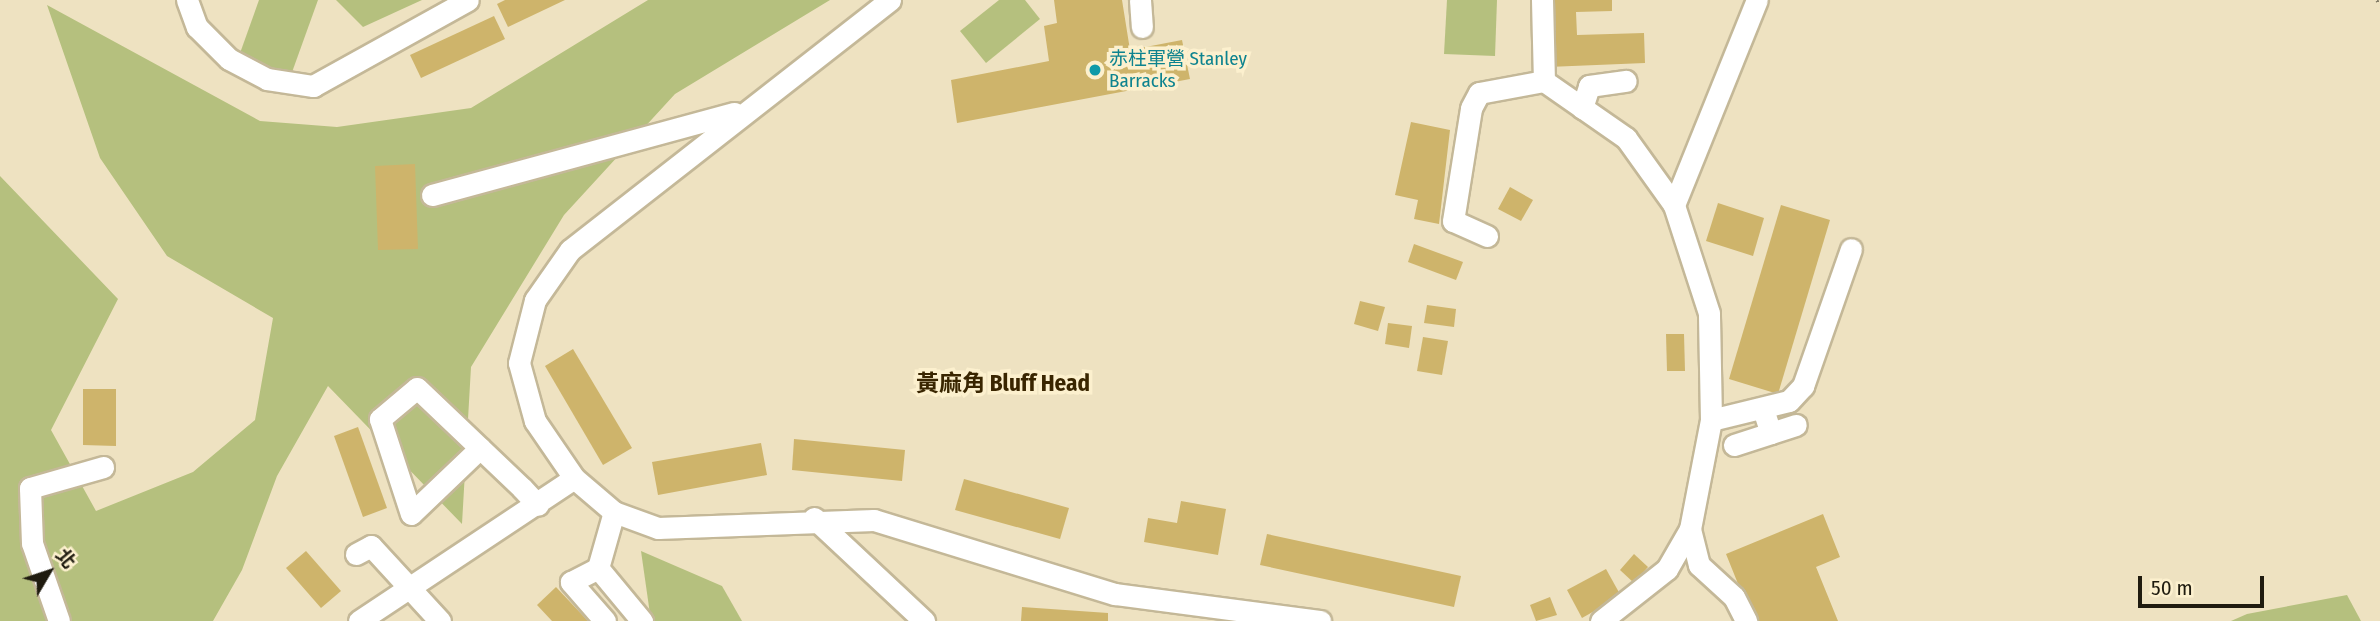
<!DOCTYPE html>
<meta charset="utf-8">
<style>
body{margin:0}
#map{position:relative;width:2380px;height:621px;overflow:hidden;background:#eee2c1;font-family:"Fira Sans Condensed","Noto Sans TC",sans-serif}
div>[style]{position:absolute}
.green>*{inset:0;background:#b5c07e}
.building>*{inset:0;background:#ceb46b}
.path>*{height:2.5px;margin-top:-1.25px;transform-origin:0;background:repeating-linear-gradient(90deg,#827b65 0 2px,transparent 0 7px)}
.roads{filter:drop-shadow(2px 0 #c4b898) drop-shadow(-2px 0 #c4b898) drop-shadow(0 2px #c4b898) drop-shadow(0 -2px #c4b898)}
.minor>*{height:21px;margin:-10.5px;padding:0 10.5px;transform-origin:10.5px;border-radius:10.5px;background:#fff}
.dots>*{width:19px;height:19px;translate:-50% -50%;box-sizing:border-box;border:4px solid #fcf0ce;border-radius:50%}
span{translate:-50% -50%;white-space:nowrap;text-align:center;line-height:1.15;-webkit-text-stroke:7px #fcf0ce;paint-order:stroke}
.culture-label{font-size:19px;color:#0d838f}
.left{translate:0 -50%;text-align:left}
.quarter-label{font-size:23px;color:#392500;font-weight:700}
.north{position:absolute;left:14px;top:537px;width:70px;height:70px;-webkit-text-stroke:5px #fcf0ce;paint-order:stroke;rotate:51deg;font-size:19px;font-weight:700;line-height:28px;text-align:center;color:#1f1b0f}
.north::after{content:'';display:block;margin:auto;width:24px;height:32px;background:#1f1b0f;clip-path:polygon(50% 0,100% 100%,50% 72%,0 100%)}
.scale{position:absolute;left:2138px;top:576px;width:126px;height:32px;box-sizing:border-box;border:4px solid #1f1b0f;border-top:0;padding-left:9px;font-size:21px;line-height:24px;white-space:nowrap;color:#1f1b0f;-webkit-text-stroke:5px #fcf0ce;paint-order:stroke}
</style>
<div id="map">
<div class="green">
<div style="clip-path:polygon(259px 0,318px 0,291px 75px,239px 56px)"></div>
<div style="clip-path:polygon(336px 0,422px 0,363px 27px)"></div>
<div style="clip-path:polygon(648px 0,830px 0,675px 94px,564px 215px,471px 367px,462px 524px,328px 386px,277px 476px,242px 570px,213px 621px,0 621px,0 176px,118px 299px,51px 430px,96px 511px,193px 472px,255px 420px,273px 318px,167px 256px,100px 158px,47px 5px,260px 121px,337px 127px,471px 108px)"></div>
<div style="clip-path:polygon(999px 0,1025px 0,1040px 19px,986px 63px,960px 31px)"></div>
<div style="clip-path:polygon(1447px 0,1497px 0,1495px 56px,1444px 54px)"></div>
<div style="clip-path:polygon(641px 551px,722px 586px,742px 621px,651px 621px)"></div>
<div style="clip-path:polygon(2347px 595px,2361px 621px,2231px 621px,2247px 614px)"></div>
</div>
<div class="building">
<div style="clip-path:polygon(505px 0,565px 0,508px 27px,497px 4px)"></div>
<div style="clip-path:polygon(1054px 0,1122px 0,1130px 50px,1182px 40px,1190px 79px,957px 123px,951px 80px,1049px 61px,1044px 26px,1057px 23px)"></div>
<div style="clip-path:polygon(1545px 0,1612px 0,1612px 11px,1576px 12px,1577px 35px,1644px 33px,1645px 63px,1548px 67px)"></div>
<div style="clip-path:polygon(494px 16px,505px 39px,421px 78px,410px 55px)"></div>
<div style="clip-path:polygon(1411px 122px,1450px 130px,1439px 224px,1414px 219px,1418px 200px,1395px 195px)"></div>
<div style="clip-path:polygon(415px 164px,418px 249px,378px 250px,375px 166px)"></div>
<div style="clip-path:polygon(1510px 187px,1533px 200px,1521px 221px,1498px 209px)"></div>
<div style="clip-path:polygon(1718px 203px,1764px 218px,1753px 256px,1706px 241px)"></div>
<div style="clip-path:polygon(1781px 205px,1830px 220px,1778px 394px,1729px 379px)"></div>
<div style="clip-path:polygon(1414px 244px,1463px 262px,1456px 280px,1408px 262px)"></div>
<div style="clip-path:polygon(1360px 301px,1385px 307px,1378px 331px,1354px 324px)"></div>
<div style="clip-path:polygon(1427px 305px,1456px 309px,1454px 327px,1424px 323px)"></div>
<div style="clip-path:polygon(1388px 323px,1412px 326px,1409px 348px,1385px 344px)"></div>
<div style="clip-path:polygon(1666px 334px,1684px 334px,1685px 371px,1667px 371px)"></div>
<div style="clip-path:polygon(1423px 337px,1448px 341px,1442px 375px,1417px 371px)"></div>
<div style="clip-path:polygon(573px 349px,632px 448px,603px 465px,545px 366px)"></div>
<div style="clip-path:polygon(83px 389px,116px 389px,116px 446px,83px 445px)"></div>
<div style="clip-path:polygon(358px 427px,387px 508px,363px 517px,334px 436px)"></div>
<div style="clip-path:polygon(794px 439px,905px 450px,902px 481px,792px 470px)"></div>
<div style="clip-path:polygon(761px 443px,767px 475px,658px 495px,652px 462px)"></div>
<div style="clip-path:polygon(964px 479px,1069px 508px,1060px 539px,955px 510px)"></div>
<div style="clip-path:polygon(1181px 501px,1226px 509px,1218px 555px,1144px 542px,1148px 518px,1177px 523px)"></div>
<div style="clip-path:polygon(1823px 514px,1840px 557px,1816px 567px,1838px 621px,1753px 621px,1726px 554px)"></div>
<div style="clip-path:polygon(1267px 534px,1461px 576px,1454px 607px,1260px 565px)"></div>
<div style="clip-path:polygon(306px 551px,341px 591px,321px 608px,286px 568px)"></div>
<div style="clip-path:polygon(1634px 554px,1648px 567px,1634px 583px,1620px 570px)"></div>
<div style="clip-path:polygon(1606px 569px,1621px 596px,1582px 618px,1567px 590px)"></div>
<div style="clip-path:polygon(556px 587px,588px 621px,552px 621px,537px 605px)"></div>
<div style="clip-path:polygon(1550px 597px,1557px 615px,1536px 621px,1530px 605px)"></div>
<div style="clip-path:polygon(1022px 607px,1108px 613px,1108px 621px,1021px 621px)"></div>
</div>
<div class="path">
<div style="left:2377px;top:0;width:5px;rotate:53deg"></div>
</div>
<div class="roads">
<div class="minor">
<div style="left:187px;top:0;width:29px;rotate:70deg"></div>
<div style="left:197px;top:27px;width:45px;rotate:45deg"></div>
<div style="left:229px;top:59px;width:43px;rotate:27.8deg"></div>
<div style="left:267px;top:79px;width:47px;rotate:8.7deg"></div>
<div style="left:313px;top:86px;width:177px;rotate:-29deg"></div>
<div style="left:890px;top:0;width:406px;rotate:142deg"></div>
<div style="left:570px;top:250px;width:61px;rotate:125deg"></div>
<div style="left:535px;top:300px;width:65px;rotate:104.3deg"></div>
<div style="left:519px;top:363px;width:60px;rotate:74.6deg"></div>
<div style="left:535px;top:421px;width:69px;rotate:55.6deg"></div>
<div style="left:574px;top:478px;width:52px;rotate:40.4deg"></div>
<div style="left:614px;top:512px;width:47px;rotate:20deg"></div>
<div style="left:658px;top:528px;width:216px;rotate:-2.1deg"></div>
<div style="left:874px;top:520px;width:252px;rotate:17.1deg"></div>
<div style="left:1115px;top:594px;width:207px;rotate:7.5deg"></div>
<div style="left:1140px;top:0;width:27px;rotate:86deg"></div>
<div style="left:1542px;top:0;width:81px;rotate:88.6deg"></div>
<div style="left:1544px;top:81px;width:100px;rotate:34.8deg"></div>
<div style="left:1626px;top:138px;width:82px;rotate:54.4deg"></div>
<div style="left:1582px;top:108px;width:23px;rotate:-72deg"></div>
<div style="left:1589px;top:86px;width:37px;rotate:-8deg"></div>
<div style="left:432px;top:195px;width:313px;rotate:-15.2deg"></div>
<div style="left:1487px;top:236px;width:37px;rotate:-156deg"></div>
<div style="left:1453px;top:221px;width:114px;rotate:-80.9deg"></div>
<div style="left:1471px;top:108px;width:17px;rotate:-62deg"></div>
<div style="left:1479px;top:93px;width:66px;rotate:-10.5deg"></div>
<div style="left:1763px;top:409px;width:25px;rotate:72deg"></div>
<div style="left:1771px;top:433px;width:26px;rotate:-18deg"></div>
<div style="left:1711px;top:420px;width:80px;rotate:-13.7deg"></div>
<div style="left:1789px;top:401px;width:21px;rotate:-47deg"></div>
<div style="left:1803px;top:386px;width:145px;rotate:-70.7deg"></div>
<div style="left:1734px;top:445px;width:39px;rotate:-18deg"></div>
<div style="left:480px;top:448px;width:95px;rotate:136.3deg"></div>
<div style="left:411px;top:514px;width:100px;rotate:-108.1deg"></div>
<div style="left:380px;top:419px;width:48px;rotate:-40deg"></div>
<div style="left:417px;top:388px;width:145px;rotate:43.6deg"></div>
<div style="left:522px;top:488px;width:23px;rotate:47deg"></div>
<div style="left:814px;top:518px;width:151px;rotate:43.1deg"></div>
<div style="left:1690px;top:529px;width:37px;rotate:76deg"></div>
<div style="left:1699px;top:565px;width:47px;rotate:42.4deg"></div>
<div style="left:1734px;top:597px;width:27px;rotate:63deg"></div>
<div style="left:356px;top:554px;width:17px;rotate:-28deg"></div>
<div style="left:371px;top:546px;width:102px;rotate:47.4deg"></div>
<div style="left:598px;top:568px;width:69px;rotate:50.3deg"></div>
<div style="left:59px;top:621px;width:83px;rotate:-109.1deg"></div>
<div style="left:32px;top:543px;width:55px;rotate:-92.1deg"></div>
<div style="left:30px;top:488px;width:76px;rotate:-16deg"></div>
<div style="left:359px;top:621px;width:258px;rotate:-33.6deg"></div>
<div style="left:605px;top:621px;width:52px;rotate:-131.1deg"></div>
<div style="left:571px;top:582px;width:30px;rotate:-27deg"></div>
<div style="left:598px;top:568px;width:58px;rotate:-74.1deg"></div>
<div style="left:1601px;top:621px;width:84px;rotate:-38.2deg"></div>
<div style="left:1667px;top:569px;width:46px;rotate:-60.1deg"></div>
<div style="left:1690px;top:529px;width:111px;rotate:-79.1deg"></div>
<div style="left:1711px;top:420px;width:107px;rotate:-91.1deg"></div>
<div style="left:1709px;top:313px;width:114px;rotate:-108deg"></div>
<div style="left:1674px;top:205px;width:221px;rotate:-68deg"></div>
</div>
</div>
<div class="dots">
<div style="left:1095px;top:70px;background:#0f9aa8"></div>
</div>
<div class="culture-label">
<span class="left" style="left:1109px;top:70px">赤柱軍營 Stanley<br>Barracks</span>
</div>
<div class="quarter-label">
<span style="left:1003px;top:383px">黃麻角 Bluff Head</span>
</div>
<div class="north">北</div>
<div class="scale">50 m</div>
</div>
